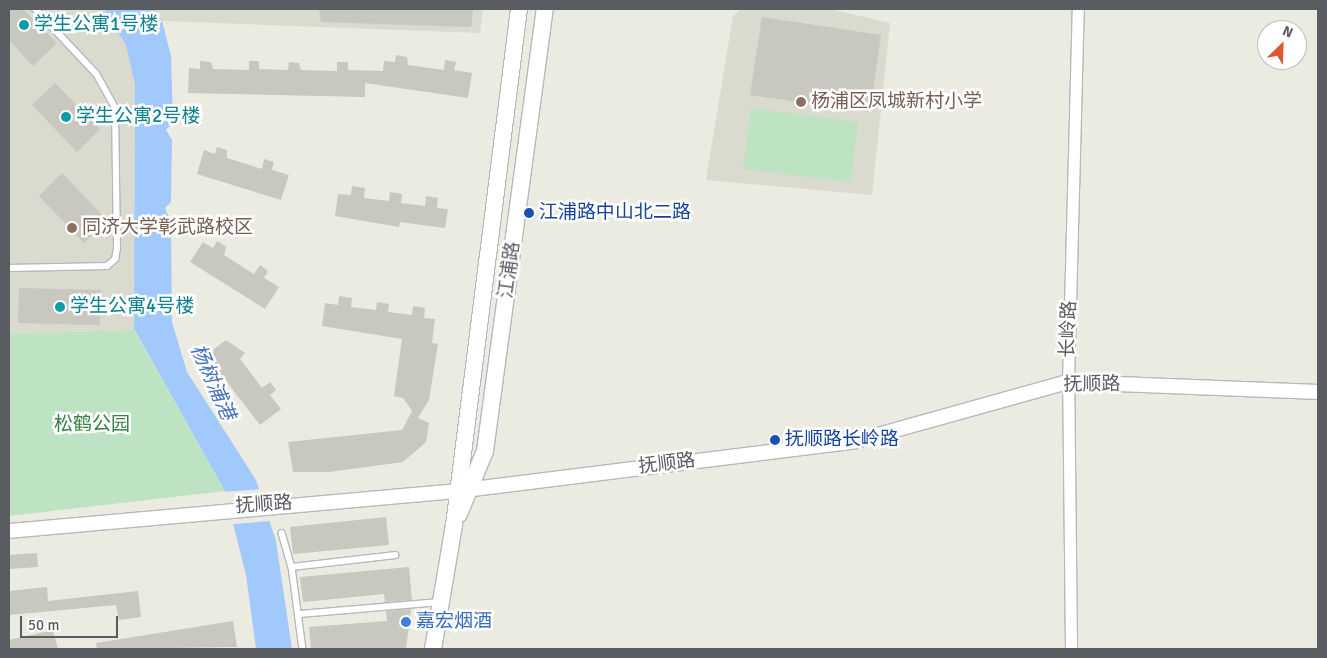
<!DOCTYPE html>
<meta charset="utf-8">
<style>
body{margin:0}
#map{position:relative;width:1327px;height:658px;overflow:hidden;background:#ecebe1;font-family:Signika,"Noto Sans SC",sans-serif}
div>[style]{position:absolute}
.education>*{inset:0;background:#dbdacf}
.green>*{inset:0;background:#bee3c2}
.water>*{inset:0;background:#a1c9fb}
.pier>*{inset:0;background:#ecebe1}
.building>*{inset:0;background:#c8c7c0}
.roads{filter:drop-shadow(1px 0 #b6b8bd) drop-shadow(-1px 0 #b6b8bd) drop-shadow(0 1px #b6b8bd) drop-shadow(0 -1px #b6b8bd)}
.service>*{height:5.5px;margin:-2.75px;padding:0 2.75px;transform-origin:2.75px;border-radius:2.75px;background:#fff}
.minor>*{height:11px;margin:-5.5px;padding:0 5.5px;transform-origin:5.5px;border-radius:5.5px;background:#fff}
.tertiary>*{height:14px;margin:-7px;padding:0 7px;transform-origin:7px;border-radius:7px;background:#fff}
.secondary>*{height:16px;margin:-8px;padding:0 8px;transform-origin:8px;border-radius:8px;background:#fff}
.dots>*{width:14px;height:14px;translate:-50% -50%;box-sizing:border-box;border:2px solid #fff;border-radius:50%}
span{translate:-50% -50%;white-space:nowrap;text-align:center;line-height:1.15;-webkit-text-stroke:5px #fff;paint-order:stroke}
.culture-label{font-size:19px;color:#0d838f}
.left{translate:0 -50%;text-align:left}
.education-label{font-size:19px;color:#785e54}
.transit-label{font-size:19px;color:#164399}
.street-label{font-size:19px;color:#595c61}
.park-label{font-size:19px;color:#388144}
.shop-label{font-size:19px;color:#366cbe}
.water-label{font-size:20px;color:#4671bc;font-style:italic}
.frame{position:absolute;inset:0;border:10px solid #595c61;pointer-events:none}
.north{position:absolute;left:1257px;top:20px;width:50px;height:50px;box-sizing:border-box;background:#fff;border:1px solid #bdbec0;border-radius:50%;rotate:24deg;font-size:14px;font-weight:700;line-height:20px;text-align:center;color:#595c61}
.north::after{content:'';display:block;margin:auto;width:18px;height:22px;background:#e05532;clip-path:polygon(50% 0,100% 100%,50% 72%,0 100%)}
.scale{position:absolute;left:20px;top:616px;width:98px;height:22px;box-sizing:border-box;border:2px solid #595c61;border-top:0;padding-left:6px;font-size:15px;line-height:18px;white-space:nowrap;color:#595c61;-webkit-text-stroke:4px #fff;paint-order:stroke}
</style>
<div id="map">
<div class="education">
<div style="clip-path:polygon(9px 9px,483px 9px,480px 33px,162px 21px,127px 45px,135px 85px,134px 330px,9px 334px)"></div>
<div style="clip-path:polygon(741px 9px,829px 9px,890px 23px,872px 195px,706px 180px,733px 16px)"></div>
</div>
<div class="green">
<div style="clip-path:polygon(751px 108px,858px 122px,851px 182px,743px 169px)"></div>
<div style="clip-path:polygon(134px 330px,225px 491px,9px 516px,9px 334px)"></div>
</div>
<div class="water">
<div style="clip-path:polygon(104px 9px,155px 9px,162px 21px,171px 56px,173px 122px,166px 130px,172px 140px,171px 202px,165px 208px,171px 222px,172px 322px,187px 372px,256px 480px,276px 541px,292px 649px,256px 649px,246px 575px,225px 491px,134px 329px,135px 85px,126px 45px)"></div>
</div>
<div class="pier">
<div style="clip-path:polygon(261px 489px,271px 521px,233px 524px,223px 492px)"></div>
</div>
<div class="building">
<div style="clip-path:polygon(9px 9px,23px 9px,57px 43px,33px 66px,9px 40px)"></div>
<div style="clip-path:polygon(319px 9px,473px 9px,471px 27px,321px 22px)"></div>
<div style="clip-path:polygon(762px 17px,881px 35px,870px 112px,750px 95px)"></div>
<div style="clip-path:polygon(396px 55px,407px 57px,408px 65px,444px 70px,445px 60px,456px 62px,454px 70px,472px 73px,468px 98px,365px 83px,365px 97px,188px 93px,189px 68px,200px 69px,200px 61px,211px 62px,213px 69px,249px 70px,249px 61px,259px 61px,259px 69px,288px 70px,289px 62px,299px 63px,301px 70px,337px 71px,337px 62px,348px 62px,348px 70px,383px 71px,384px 61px,395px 62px)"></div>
<div style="clip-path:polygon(55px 83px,100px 129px,77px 152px,32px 105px)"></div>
<div style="clip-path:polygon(217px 147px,227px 150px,227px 158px,262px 169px,264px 159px,274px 162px,272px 170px,289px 175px,281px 200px,197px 174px,204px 150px,215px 154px)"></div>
<div style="clip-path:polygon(62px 173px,107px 220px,84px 243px,39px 196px)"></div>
<div style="clip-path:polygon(352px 186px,365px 188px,364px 198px,389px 201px,390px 192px,402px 194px,401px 203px,425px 206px,426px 196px,438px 198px,437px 208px,448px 209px,445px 228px,400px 222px,399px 227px,335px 216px,338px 194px,351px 195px)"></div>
<div style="clip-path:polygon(217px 241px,226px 247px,224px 255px,254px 274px,260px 265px,268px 271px,264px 278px,279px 287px,265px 309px,190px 262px,203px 242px,213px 248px)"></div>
<div style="clip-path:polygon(19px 288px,101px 290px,100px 325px,18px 323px)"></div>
<div style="clip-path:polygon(339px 296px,352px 298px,351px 307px,376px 310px,377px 302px,389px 304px,388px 312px,412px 315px,413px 306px,425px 308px,424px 318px,435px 319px,432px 343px,438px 344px,429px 400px,418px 418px,429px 423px,426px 442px,403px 462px,329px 472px,293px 472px,288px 442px,402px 430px,412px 411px,403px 398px,394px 396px,402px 339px,322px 326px,325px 303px,338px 305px)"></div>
<div style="clip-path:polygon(226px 340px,245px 353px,240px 359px,262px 388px,270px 382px,276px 390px,270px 395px,281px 409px,260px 425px,206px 355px)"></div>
<div style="clip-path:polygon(386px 517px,389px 545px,293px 554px,290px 527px)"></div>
<div style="clip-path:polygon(37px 553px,38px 567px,9px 569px,9px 555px)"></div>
<div style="clip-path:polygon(409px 567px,412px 600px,385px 602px,384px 594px,303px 602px,300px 577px)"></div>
<div style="clip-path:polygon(47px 587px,48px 601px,138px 591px,141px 617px,119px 620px,116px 605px,9px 615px,9px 591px)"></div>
<div style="clip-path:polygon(411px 609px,406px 649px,311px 649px,309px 627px,387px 621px,386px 611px)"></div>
<div style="clip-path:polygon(233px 621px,237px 647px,97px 649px,96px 643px)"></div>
<div style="clip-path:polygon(53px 630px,58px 649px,9px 649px,9px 640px)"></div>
</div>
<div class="roads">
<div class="service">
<div style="left:9px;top:268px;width:98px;rotate:-1.2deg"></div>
<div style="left:107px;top:266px;width:11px;rotate:-41deg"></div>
<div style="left:115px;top:259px;width:10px;rotate:-79deg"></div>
<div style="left:117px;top:249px;width:141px;rotate:-90.8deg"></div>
<div style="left:115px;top:108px;width:39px;rotate:-119deg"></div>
<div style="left:96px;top:74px;width:89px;rotate:-133.2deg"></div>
<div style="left:282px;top:533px;width:35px;rotate:74deg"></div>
<div style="left:292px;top:567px;width:83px;rotate:82.4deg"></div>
<div style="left:292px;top:567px;width:104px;rotate:-6.6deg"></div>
<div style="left:300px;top:614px;width:140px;rotate:-4.9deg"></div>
</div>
<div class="minor">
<div style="left:1071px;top:649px;width:267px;rotate:-90.6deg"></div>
<div style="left:1068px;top:382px;width:373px;rotate:-88.5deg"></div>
</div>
<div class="tertiary">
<div style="left:9px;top:531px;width:450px;rotate:-5.1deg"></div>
<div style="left:457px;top:491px;width:402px;rotate:-7.1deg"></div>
<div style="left:856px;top:441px;width:220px;rotate:-15.6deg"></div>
<div style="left:1068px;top:382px;width:250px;rotate:2.3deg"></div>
</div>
<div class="secondary">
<div style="left:459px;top:514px;width:68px;rotate:-67.6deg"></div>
<div style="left:485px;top:451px;width:446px;rotate:-82.3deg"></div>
<div style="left:433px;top:649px;width:126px;rotate:-80.4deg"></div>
<div style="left:454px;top:525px;width:520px;rotate:-82.82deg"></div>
</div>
</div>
<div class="dots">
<div style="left:24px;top:25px;background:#0f9aa8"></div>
<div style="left:801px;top:102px;background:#8d6e63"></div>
<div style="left:66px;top:117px;background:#0f9aa8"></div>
<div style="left:529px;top:213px;background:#1a4fb4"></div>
<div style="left:72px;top:228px;background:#8d6e63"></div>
<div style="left:60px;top:307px;background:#0f9aa8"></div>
<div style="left:775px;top:440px;background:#1a4fb4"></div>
<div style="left:406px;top:622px;background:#3f7fe0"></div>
</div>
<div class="culture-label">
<span class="left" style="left:34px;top:25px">学生公寓1号楼</span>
<span class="left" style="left:76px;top:117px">学生公寓2号楼</span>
<span class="left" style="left:70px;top:307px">学生公寓4号楼</span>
</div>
<div class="education-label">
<span class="left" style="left:811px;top:102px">杨浦区凤城新村小学</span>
<span class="left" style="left:82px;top:228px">同济大学彰武路校区</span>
</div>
<div class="transit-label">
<span class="left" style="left:539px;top:213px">江浦路中山北二路</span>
<span class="left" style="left:785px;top:440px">抚顺路长岭路</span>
</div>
<div class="street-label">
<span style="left:510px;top:270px;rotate:-82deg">江浦路</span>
<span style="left:1069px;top:329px;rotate:-88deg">长岭路</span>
<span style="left:1092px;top:385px;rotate:-1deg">抚顺路</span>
<span style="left:667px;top:464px;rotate:-7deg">抚顺路</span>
<span style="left:264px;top:505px;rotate:-4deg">抚顺路</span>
</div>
<div class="park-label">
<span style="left:92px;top:425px">松鹤公园</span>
</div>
<div class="shop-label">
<span class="left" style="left:416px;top:622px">嘉宏烟酒</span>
</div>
<div class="water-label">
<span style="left:213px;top:382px;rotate:66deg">杨树浦港</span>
</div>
<div class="frame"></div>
<div class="north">N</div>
<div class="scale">50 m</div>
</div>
